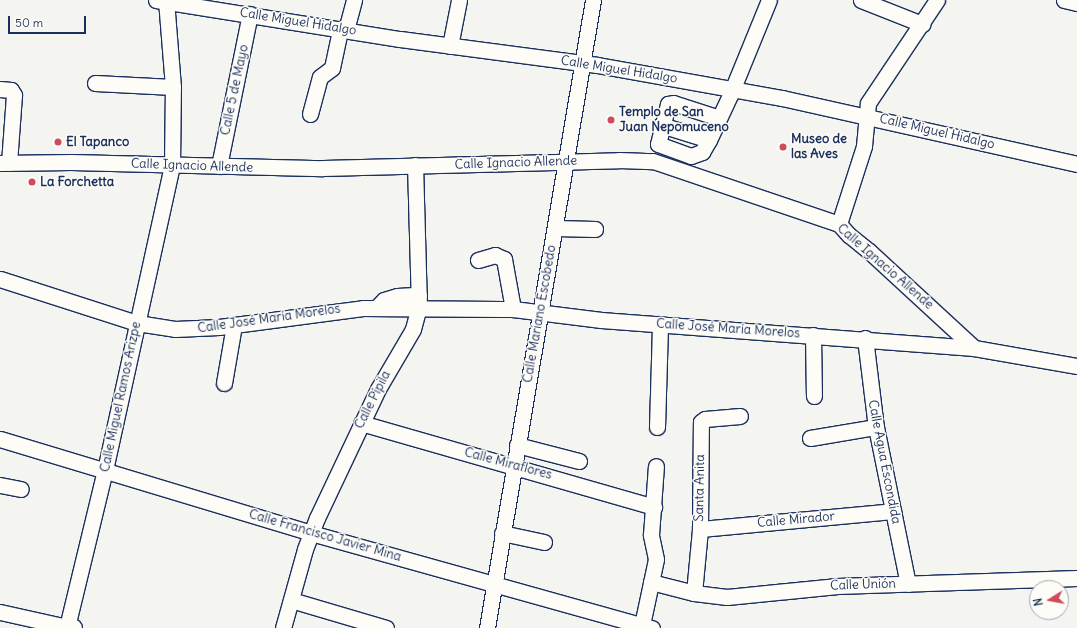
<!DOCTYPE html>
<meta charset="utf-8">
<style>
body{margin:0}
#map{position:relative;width:1077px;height:628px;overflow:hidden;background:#f4f4f1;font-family:Delius,sans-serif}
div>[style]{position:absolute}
.roads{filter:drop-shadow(1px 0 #1b2f5e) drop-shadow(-1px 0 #1b2f5e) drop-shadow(0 1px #1b2f5e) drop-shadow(0 -1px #1b2f5e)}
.minor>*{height:15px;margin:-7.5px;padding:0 7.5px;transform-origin:7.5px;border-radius:7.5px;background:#fdfcf7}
.major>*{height:19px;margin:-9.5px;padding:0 9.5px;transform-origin:9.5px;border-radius:9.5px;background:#fdfcf7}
.dots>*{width:11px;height:11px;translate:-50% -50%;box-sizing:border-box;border:2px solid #fdfcf7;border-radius:50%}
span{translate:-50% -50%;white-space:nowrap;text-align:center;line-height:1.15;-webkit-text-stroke:3px #fdfcf7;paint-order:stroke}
.street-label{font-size:13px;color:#1b2f5e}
.poi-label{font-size:13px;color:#1b2f5e;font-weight:700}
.left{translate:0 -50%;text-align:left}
.north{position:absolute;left:1029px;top:580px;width:40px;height:40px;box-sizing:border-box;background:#fdfcf7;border:1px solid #a3aaba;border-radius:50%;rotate:259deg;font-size:11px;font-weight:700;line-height:16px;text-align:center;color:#1b2f5e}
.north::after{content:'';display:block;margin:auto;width:14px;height:18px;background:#d1495b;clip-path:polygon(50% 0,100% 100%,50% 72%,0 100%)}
.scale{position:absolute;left:8px;top:16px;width:78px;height:18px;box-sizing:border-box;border:2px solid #1b2f5e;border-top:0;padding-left:5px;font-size:12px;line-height:14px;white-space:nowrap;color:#1b2f5e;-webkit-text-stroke:3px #fdfcf7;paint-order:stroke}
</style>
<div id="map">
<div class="roads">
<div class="minor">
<div style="left:156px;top:0;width:247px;rotate:9.1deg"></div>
<div style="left:400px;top:39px;width:199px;rotate:7.5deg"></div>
<div style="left:597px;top:65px;width:188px;rotate:10.1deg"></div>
<div style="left:782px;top:98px;width:302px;rotate:12.6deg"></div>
<div style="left:861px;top:0;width:66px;rotate:21.5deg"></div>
<div style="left:1064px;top:0;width:13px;rotate:13deg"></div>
<div style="left:346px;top:30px;width:31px;rotate:-75deg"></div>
<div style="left:450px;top:46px;width:47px;rotate:-78.9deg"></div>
<div style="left:95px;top:83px;width:78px;rotate:2.9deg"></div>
<div style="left:0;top:89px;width:11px;rotate:5deg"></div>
<div style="left:11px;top:90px;width:6px;rotate:59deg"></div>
<div style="left:14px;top:95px;width:68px;rotate:94.2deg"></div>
<div style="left:310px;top:114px;width:38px;rotate:-75deg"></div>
<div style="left:320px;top:77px;width:15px;rotate:-37deg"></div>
<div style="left:332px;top:68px;width:40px;rotate:-78deg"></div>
<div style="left:719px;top:118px;width:48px;rotate:-161.9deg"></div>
<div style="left:673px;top:103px;width:5px;rotate:169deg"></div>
<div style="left:668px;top:104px;width:41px;rotate:104deg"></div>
<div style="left:658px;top:144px;width:35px;rotate:20deg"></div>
<div style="left:691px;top:156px;width:12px;rotate:-20deg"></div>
<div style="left:702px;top:152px;width:14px;rotate:-60deg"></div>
<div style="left:709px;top:140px;width:52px;rotate:-64.9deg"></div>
<div style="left:731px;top:93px;width:100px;rotate:-67.8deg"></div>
<div style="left:661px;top:125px;width:50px;rotate:17.4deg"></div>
<div style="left:0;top:163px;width:71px;rotate:-0.8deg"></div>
<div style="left:71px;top:162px;width:252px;rotate:1.4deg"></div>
<div style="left:323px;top:168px;width:296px;rotate:-1.5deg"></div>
<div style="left:619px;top:160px;width:34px;rotate:2deg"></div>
<div style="left:653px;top:161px;width:196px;rotate:18.7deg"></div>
<div style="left:839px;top:224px;width:15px;rotate:48deg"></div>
<div style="left:849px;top:235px;width:26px;rotate:39deg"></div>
<div style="left:869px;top:251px;width:143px;rotate:42.7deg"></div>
<div style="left:219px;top:166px;width:155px;rotate:-78.5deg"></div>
<div style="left:839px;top:224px;width:82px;rotate:-72.2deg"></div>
<div style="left:864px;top:146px;width:43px;rotate:-84.7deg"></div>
<div style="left:868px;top:103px;width:124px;rotate:-56.2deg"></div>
<div style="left:555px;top:228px;width:40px;rotate:1.4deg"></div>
<div style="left:478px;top:260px;width:18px;rotate:-16deg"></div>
<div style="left:495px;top:255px;width:10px;rotate:24deg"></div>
<div style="left:504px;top:259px;width:51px;rotate:79.8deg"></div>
<div style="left:0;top:279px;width:144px;rotate:17.8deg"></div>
<div style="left:137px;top:323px;width:38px;rotate:9deg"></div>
<div style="left:175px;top:329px;width:44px;rotate:-2.6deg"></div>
<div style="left:219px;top:327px;width:145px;rotate:-7.5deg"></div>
<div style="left:363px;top:308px;width:150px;rotate:0.4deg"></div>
<div style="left:513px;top:309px;width:89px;rotate:7.1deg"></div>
<div style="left:601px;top:320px;width:374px;rotate:4.3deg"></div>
<div style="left:974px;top:348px;width:105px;rotate:9.9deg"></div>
<div style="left:378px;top:306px;width:8px;rotate:-45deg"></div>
<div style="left:384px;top:300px;width:14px;rotate:-17deg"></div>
<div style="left:397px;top:296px;width:22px;rotate:-3deg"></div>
<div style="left:813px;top:335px;width:61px;rotate:89.1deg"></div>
<div style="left:865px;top:338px;width:90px;rotate:83deg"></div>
<div style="left:876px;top:427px;width:160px;rotate:78.5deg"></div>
<div style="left:224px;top:383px;width:59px;rotate:-80.2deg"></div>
<div style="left:361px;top:423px;width:305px;rotate:16deg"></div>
<div style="left:657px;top:427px;width:103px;rotate:-88.3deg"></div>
<div style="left:810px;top:438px;width:67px;rotate:-9.5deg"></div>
<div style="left:0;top:439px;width:325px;rotate:16.8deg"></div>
<div style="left:311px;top:533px;width:354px;rotate:15.6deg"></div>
<div style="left:517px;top:445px;width:64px;rotate:14.5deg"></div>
<div style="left:0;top:485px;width:21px;rotate:11deg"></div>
<div style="left:700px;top:529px;width:194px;rotate:-5.3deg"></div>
<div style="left:502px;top:533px;width:43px;rotate:12.1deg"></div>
<div style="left:651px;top:582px;width:44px;rotate:14.3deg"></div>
<div style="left:694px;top:593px;width:33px;rotate:7deg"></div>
<div style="left:727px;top:597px;width:111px;rotate:-5.7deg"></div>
<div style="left:837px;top:586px;width:240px;rotate:-1.9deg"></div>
<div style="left:694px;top:593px;width:64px;rotate:-84.6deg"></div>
<div style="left:700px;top:529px;width:107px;rotate:-89.5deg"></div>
<div style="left:701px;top:422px;width:5px;rotate:-37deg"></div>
<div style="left:705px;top:419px;width:35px;rotate:-5deg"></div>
<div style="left:291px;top:600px;width:99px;rotate:16.4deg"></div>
<div style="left:0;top:612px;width:69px;rotate:12.6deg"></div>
<div style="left:67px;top:627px;width:162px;rotate:-76.4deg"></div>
<div style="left:105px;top:470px;width:312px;rotate:-77.6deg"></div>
<div style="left:172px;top:165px;width:78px;rotate:-89.3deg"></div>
<div style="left:173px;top:87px;width:87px;rotate:-94.6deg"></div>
<div style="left:642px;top:625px;width:67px;rotate:-78deg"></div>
<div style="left:656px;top:559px;width:25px;rotate:-102deg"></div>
<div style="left:651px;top:535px;width:69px;rotate:-85.9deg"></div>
<div style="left:283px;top:628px;width:82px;rotate:-74.4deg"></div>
<div style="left:305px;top:549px;width:33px;rotate:-69deg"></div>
<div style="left:317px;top:518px;width:143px;rotate:-64.7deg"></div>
<div style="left:378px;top:389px;width:69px;rotate:-59.7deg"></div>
<div style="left:413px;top:329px;width:23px;rotate:-75deg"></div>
<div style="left:419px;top:307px;width:142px;rotate:-91.6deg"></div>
<div style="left:487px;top:628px;width:637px;rotate:-80.42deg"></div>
</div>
<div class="major">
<div style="left:67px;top:628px;width:5px"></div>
</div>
</div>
<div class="dots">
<div style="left:611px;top:120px;background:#d1495b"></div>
<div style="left:58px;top:142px;background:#d1495b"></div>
<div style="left:783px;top:147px;background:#d1495b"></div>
<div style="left:32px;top:182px;background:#d1495b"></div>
</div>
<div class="street-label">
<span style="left:298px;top:22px;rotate:9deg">Calle Miguel Hidalgo</span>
<span style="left:619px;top:70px;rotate:9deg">Calle Miguel Hidalgo</span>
<span style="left:235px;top:90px;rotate:-78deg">Calle 5 de Mayo</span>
<span style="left:937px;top:132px;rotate:13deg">Calle Miguel Hidalgo</span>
<span style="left:516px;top:163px;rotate:-2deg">Calle Ignacio Allende</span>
<span style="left:192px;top:166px;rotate:2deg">Calle Ignacio Allende</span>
<span style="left:885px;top:267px;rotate:41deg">Calle Ignacio Allende</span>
<span style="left:540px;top:314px;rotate:-80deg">Calle Mariano Escobedo</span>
<span style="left:269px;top:319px;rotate:-8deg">Calle José María Morelos</span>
<span style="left:728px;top:329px;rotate:4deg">Calle José María Morelos</span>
<span style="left:121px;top:397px;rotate:-78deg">Calle Miguel Ramos Arizpe</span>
<span style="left:373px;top:400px;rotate:-63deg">Calle Pípila</span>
<span style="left:884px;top:462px;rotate:79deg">Calle Agua Escondida</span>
<span style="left:508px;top:464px;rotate:15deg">Calle Miraflores</span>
<span style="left:700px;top:488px;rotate:-89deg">Santa Anita</span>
<span style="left:796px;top:520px;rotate:-5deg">Calle Mirador</span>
<span style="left:325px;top:536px;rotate:16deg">Calle Francisco Javier Mina</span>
<span style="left:863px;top:585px;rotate:-2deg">Calle Unión</span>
</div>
<div class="poi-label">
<span class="left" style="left:619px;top:120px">Templo de San<br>Juan Nepomuceno</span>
<span class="left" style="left:791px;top:147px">Museo de<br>las Aves</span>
<span class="left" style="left:66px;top:142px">El Tapanco</span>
<span class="left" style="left:40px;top:182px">La Forchetta</span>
</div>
<div class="north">N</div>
<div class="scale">50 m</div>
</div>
